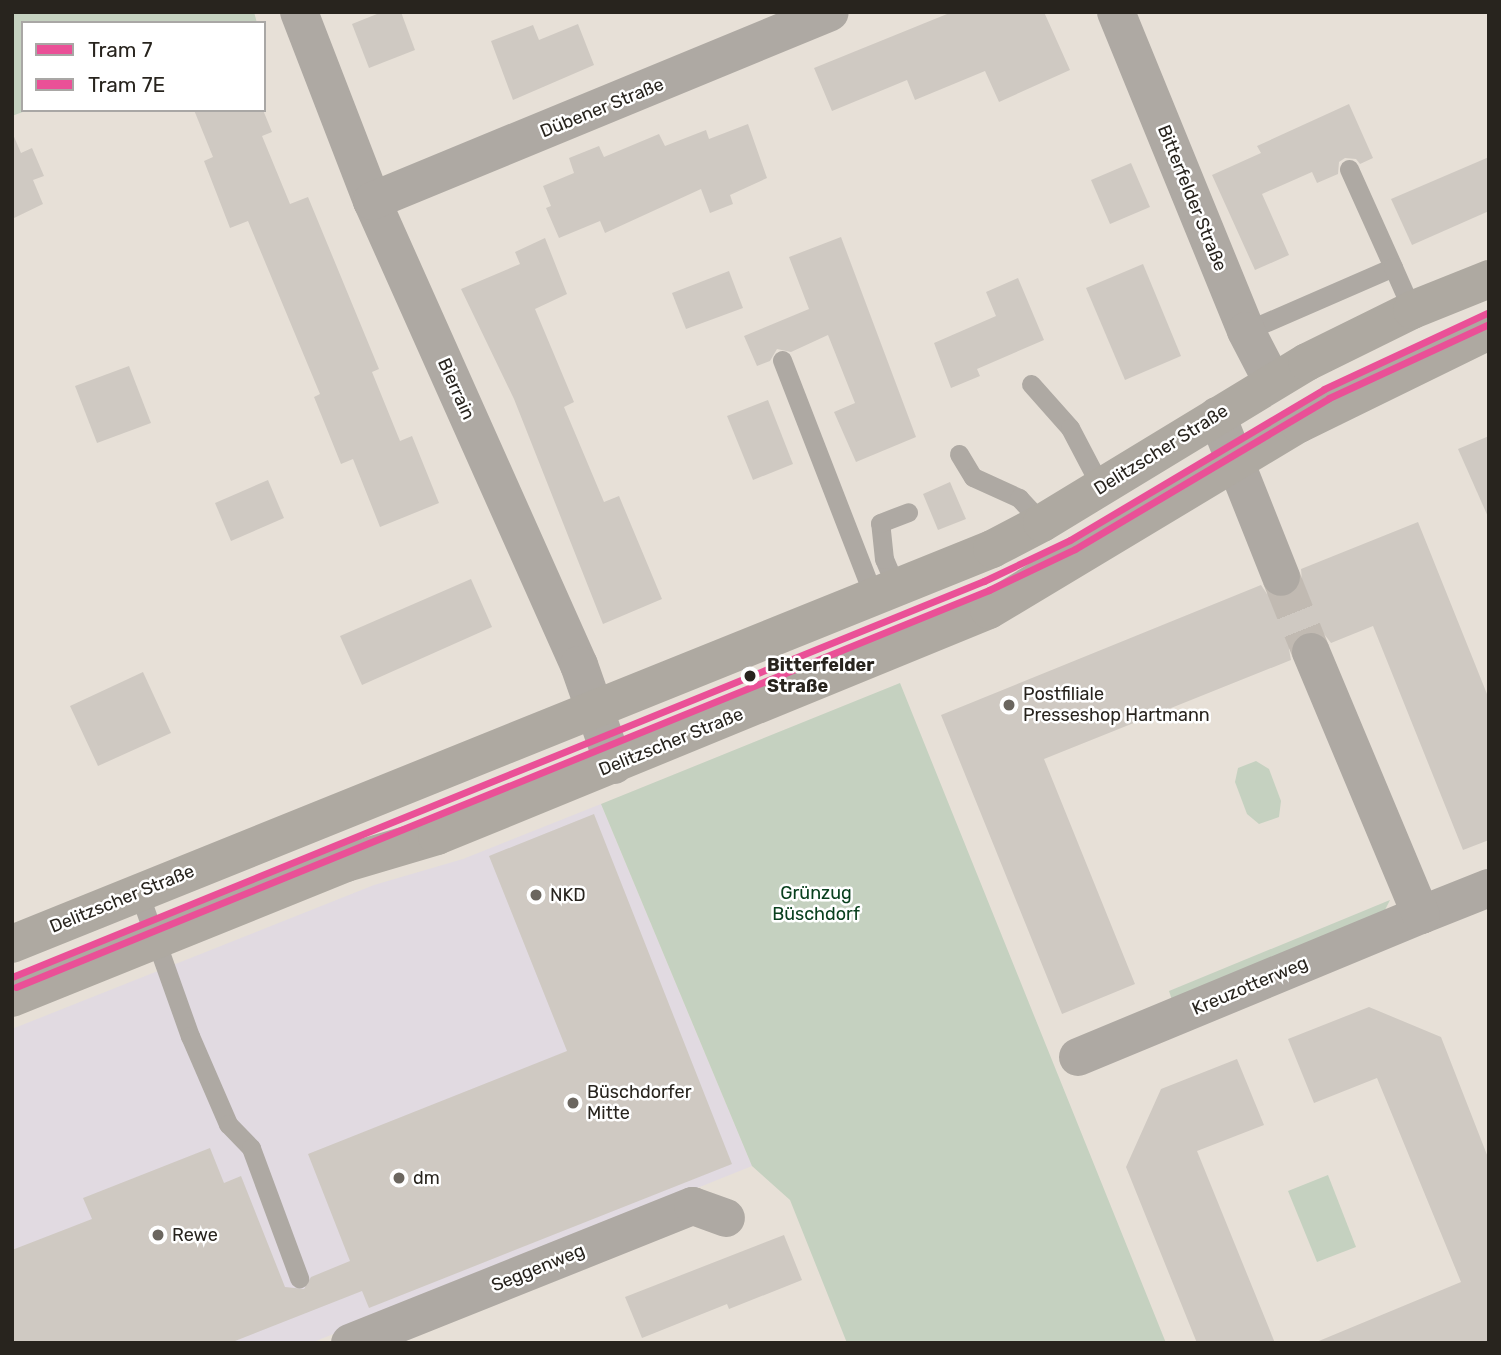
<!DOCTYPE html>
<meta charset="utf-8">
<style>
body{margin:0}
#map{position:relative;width:1501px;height:1355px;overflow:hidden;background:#e7e0d7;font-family:Rubik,sans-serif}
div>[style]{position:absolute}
.commercial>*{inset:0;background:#e1dae1}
.green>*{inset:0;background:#c5d1c0}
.building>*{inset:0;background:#cfc9c2}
.minor-tunnel>*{height:38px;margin-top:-19px;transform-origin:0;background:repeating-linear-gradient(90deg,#c1bab2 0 38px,transparent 0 57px)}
.service>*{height:19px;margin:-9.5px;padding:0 9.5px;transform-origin:9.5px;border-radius:9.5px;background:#aea9a3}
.minor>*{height:38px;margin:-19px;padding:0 19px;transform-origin:19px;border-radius:19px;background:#aea9a3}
.secondary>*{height:38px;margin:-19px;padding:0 19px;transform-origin:19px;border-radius:19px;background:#aea9a1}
.tram-1>*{height:7px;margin:-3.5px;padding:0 3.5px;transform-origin:3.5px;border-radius:3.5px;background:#ea5097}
.tram-2>*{height:7px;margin:-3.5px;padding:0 3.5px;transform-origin:3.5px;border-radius:3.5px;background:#ea5097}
.dots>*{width:19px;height:19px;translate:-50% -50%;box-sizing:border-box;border:4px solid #fff;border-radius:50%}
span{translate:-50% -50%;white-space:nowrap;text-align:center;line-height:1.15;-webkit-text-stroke:5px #fff;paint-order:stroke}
.street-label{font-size:18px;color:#28241e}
.stop-label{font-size:18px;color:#28241e;font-weight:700}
.left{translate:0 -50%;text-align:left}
.poi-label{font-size:18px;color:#28241e}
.park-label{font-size:18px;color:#09401e}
.frame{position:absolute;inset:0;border:14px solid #28241e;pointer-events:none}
.legend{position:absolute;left:21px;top:21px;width:245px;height:91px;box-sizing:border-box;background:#fff;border:2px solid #a9a7a5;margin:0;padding:9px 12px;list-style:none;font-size:21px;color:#28241e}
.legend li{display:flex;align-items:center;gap:14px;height:35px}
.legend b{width:35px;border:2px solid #a9a7a5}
</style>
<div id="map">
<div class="commercial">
<div style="clip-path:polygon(601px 804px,752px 1166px,311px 1343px,12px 1343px,12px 1029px,374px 885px,463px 859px)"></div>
</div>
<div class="green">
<div style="clip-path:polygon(12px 12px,254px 12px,257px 23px,23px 23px,23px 110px,28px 110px,12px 116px)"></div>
<div style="clip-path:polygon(900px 683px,1166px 1343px,847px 1343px,790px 1200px,752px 1166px,601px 804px)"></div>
<div style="clip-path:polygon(1256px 761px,1269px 769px,1281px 801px,1279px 817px,1259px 824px,1247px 814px,1235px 782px,1238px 768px)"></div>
<div style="clip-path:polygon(1390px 900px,1384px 912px,1173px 1003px,1169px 991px)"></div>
<div style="clip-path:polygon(1328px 1175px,1356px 1247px,1317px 1262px,1288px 1191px)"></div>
</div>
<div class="building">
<div style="clip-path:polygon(382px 12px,401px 12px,415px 50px,369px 68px,352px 24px)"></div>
<div style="clip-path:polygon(952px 12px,1044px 12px,1070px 70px,999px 102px,985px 71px,915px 100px,907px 80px,832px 111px,814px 68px)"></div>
<div style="clip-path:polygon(578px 24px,594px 65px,513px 100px,491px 41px,533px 25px,539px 40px)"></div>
<div style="clip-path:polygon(1349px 104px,1373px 158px,1360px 164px,1356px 159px,1345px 158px,1339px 162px,1338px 174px,1317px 183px,1312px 172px,1262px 194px,1289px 255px,1255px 270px,1212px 175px,1261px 153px,1257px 146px)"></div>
<div style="clip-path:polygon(194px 110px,263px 110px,272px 132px,262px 136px,290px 204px,308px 197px,379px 369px,372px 372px,400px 441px,412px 436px,439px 503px,380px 527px,353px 459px,341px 464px,314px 397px,320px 394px,248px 221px,230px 228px,204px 161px,213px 157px)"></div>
<div style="clip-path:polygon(748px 124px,767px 178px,730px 195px,733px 204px,710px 213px,701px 189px,605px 233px,600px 221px,559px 238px,546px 208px,551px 206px,543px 186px,574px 173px,569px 158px,599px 146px,604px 157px,659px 134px,665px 146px,706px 130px,709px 139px)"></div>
<div style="clip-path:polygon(12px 132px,21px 153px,32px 148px,44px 176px,33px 180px,43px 204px,12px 219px)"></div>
<div style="clip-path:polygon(1489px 157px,1489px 211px,1412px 245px,1391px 199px)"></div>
<div style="clip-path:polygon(1131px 163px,1150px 207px,1110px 224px,1091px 180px)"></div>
<div style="clip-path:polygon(841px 237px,916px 437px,856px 462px,834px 412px,855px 403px,828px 335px,791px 352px,777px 349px,770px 361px,757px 366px,744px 336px,809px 309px,789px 257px)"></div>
<div style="clip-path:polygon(545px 238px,567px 294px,535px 309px,574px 402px,564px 407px,604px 502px,619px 496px,662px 599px,603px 624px,514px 399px,461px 289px,520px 264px,515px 252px)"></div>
<div style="clip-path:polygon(1143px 264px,1181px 356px,1125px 380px,1086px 288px)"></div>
<div style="clip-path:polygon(729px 271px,743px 308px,686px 329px,672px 293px)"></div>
<div style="clip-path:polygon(1018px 278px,1044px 340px,977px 369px,980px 376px,951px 388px,934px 343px,996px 316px,986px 292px)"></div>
<div style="clip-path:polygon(129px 366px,151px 423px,97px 443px,75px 386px)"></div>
<div style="clip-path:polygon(768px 400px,793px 464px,753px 480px,727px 416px)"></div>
<div style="clip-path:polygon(1489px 436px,1489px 519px,1458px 449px)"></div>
<div style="clip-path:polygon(268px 480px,284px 518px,231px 541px,215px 503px)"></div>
<div style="clip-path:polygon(950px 482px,966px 519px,938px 530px,923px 494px)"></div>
<div style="clip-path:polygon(1418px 522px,1489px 699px,1489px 840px,1463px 850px,1373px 626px,1331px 643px,1324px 634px,1313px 630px,1303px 632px,1293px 639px,1289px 649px,1291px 660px,1044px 759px,1135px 984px,1062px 1014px,941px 715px,1261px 585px,1267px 594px,1277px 598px,1290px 597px,1298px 591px,1302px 581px,1301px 569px)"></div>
<div style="clip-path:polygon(471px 579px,492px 627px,362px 685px,340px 636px)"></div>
<div style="clip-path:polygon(143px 672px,171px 733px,98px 766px,70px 706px)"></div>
<div style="clip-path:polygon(594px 814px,732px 1164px,369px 1308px,362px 1291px,230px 1343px,12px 1343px,12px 1250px,92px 1219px,83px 1198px,210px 1148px,224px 1183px,241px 1176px,285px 1287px,304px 1289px,311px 1277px,350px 1261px,308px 1154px,567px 1051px,489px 856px)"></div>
<div style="clip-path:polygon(1369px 1007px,1441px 1037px,1489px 1160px,1489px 1343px,1314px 1343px,1461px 1282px,1377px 1078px,1314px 1103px,1288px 1039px)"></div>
<div style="clip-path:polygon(1237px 1059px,1264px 1125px,1197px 1151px,1275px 1343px,1197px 1343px,1126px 1167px,1161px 1089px)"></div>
<div style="clip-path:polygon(784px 1235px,802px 1280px,729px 1309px,727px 1304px,642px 1338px,625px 1297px)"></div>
</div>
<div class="minor-tunnel">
<div style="left:1281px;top:577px;width:81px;rotate:68.2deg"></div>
</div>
<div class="service">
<div style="left:1349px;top:169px;width:107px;rotate:65.8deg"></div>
<div style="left:1246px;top:331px;width:160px;rotate:-23.5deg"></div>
<div style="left:1393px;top:267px;width:47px;rotate:66.2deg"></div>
<div style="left:782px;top:360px;width:254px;rotate:68.8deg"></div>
<div style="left:1031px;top:384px;width:59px;rotate:48.4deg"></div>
<div style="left:1070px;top:428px;width:67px;rotate:62.3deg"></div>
<div style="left:959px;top:454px;width:27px;rotate:59deg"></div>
<div style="left:973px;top:477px;width:51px;rotate:24.5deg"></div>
<div style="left:1019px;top:498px;width:34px;rotate:47deg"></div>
<div style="left:896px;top:587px;width:30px;rotate:-113deg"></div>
<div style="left:884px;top:559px;width:36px;rotate:-96deg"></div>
<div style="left:880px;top:523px;width:30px;rotate:-21deg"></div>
<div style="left:139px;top:893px;width:152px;rotate:70.4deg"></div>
<div style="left:190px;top:1036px;width:96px;rotate:66.6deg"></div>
<div style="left:228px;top:1124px;width:33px;rotate:46deg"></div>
<div style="left:251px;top:1148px;width:139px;rotate:69.7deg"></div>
</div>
<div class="minor">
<div style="left:299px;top:12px;width:203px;rotate:68.9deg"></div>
<div style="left:372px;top:201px;width:508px;rotate:65.96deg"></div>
<div style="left:579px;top:665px;width:106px;rotate:70.7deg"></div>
<div style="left:1116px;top:12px;width:344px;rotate:67.8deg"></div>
<div style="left:1246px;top:331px;width:56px;rotate:62.5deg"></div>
<div style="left:372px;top:201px;width:495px;rotate:-22.4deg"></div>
<div style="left:1217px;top:416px;width:173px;rotate:68.3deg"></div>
<div style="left:1421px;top:915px;width:73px;rotate:-21.7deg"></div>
<div style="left:1078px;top:1057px;width:371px;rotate:-22.5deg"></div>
<div style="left:1421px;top:915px;width:285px;rotate:-112.7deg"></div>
<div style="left:350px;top:1343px;width:369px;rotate:-21.8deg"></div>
<div style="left:693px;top:1206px;width:35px;rotate:20deg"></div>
</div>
<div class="secondary">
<div style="left:12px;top:944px;width:1057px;rotate:-21.95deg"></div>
<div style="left:992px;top:549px;width:56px;rotate:-27.5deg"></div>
<div style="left:1042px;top:523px;width:310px;rotate:-31.3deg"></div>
<div style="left:1307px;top:362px;width:117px;rotate:-26.3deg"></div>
<div style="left:1412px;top:310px;width:83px;rotate:-21.9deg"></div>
<div style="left:12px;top:998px;width:360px;rotate:-22deg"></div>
<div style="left:346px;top:863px;width:95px;rotate:-16.5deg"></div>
<div style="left:437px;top:836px;width:596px;rotate:-22.27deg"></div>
<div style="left:989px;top:610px;width:362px;rotate:-31deg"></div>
<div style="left:1299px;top:424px;width:212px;rotate:-26.1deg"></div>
</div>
<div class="tram-1">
<div style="left:12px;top:977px;width:1050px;rotate:-22.17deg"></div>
<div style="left:984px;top:581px;width:95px;rotate:-25.5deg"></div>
<div style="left:1070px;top:540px;width:295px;rotate:-30.7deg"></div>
<div style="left:1324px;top:389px;width:182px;rotate:-25deg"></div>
</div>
<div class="tram-2">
<div style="left:16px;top:987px;width:1051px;rotate:-22.2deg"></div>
<div style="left:989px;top:590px;width:95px;rotate:-25.5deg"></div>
<div style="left:1075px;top:549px;width:295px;rotate:-30.7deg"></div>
<div style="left:1329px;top:398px;width:176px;rotate:-24.8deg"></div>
</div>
<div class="dots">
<div style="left:750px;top:676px;background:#28241e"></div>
<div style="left:1009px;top:705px;background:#6b665f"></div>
<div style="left:536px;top:895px;background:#6b665f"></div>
<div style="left:573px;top:1103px;background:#6b665f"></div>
<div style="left:399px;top:1178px;background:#6b665f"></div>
<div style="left:158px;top:1235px;background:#6b665f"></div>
</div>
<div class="street-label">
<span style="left:602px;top:108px;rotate:-22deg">Dübener Straße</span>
<span style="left:1192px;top:198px;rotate:68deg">Bitterfelder Straße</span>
<span style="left:456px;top:389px;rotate:66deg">Bierrain</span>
<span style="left:1161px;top:450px;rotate:-32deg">Delitzscher Straße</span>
<span style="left:671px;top:742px;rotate:-22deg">Delitzscher Straße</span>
<span style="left:122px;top:899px;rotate:-22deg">Delitzscher Straße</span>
<span style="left:1250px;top:986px;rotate:-23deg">Kreuzotterweg</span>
<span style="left:538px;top:1268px;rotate:-22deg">Seggenweg</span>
</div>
<div class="stop-label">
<span class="left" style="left:767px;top:676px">Bitterfelder<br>Straße</span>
</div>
<div class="poi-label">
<span class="left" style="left:1023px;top:705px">Postfiliale<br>Presseshop Hartmann</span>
<span class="left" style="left:550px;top:895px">NKD</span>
<span class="left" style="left:587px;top:1103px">Büschdorfer<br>Mitte</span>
<span class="left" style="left:413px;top:1178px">dm</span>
<span class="left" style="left:172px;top:1235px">Rewe</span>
</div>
<div class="park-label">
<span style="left:816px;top:904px">Grünzug<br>Büschdorf</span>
</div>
<div class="frame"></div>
<ul class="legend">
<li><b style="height:9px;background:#ea5097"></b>Tram 7</li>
<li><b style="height:9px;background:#ea5097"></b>Tram 7E</li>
</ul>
</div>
